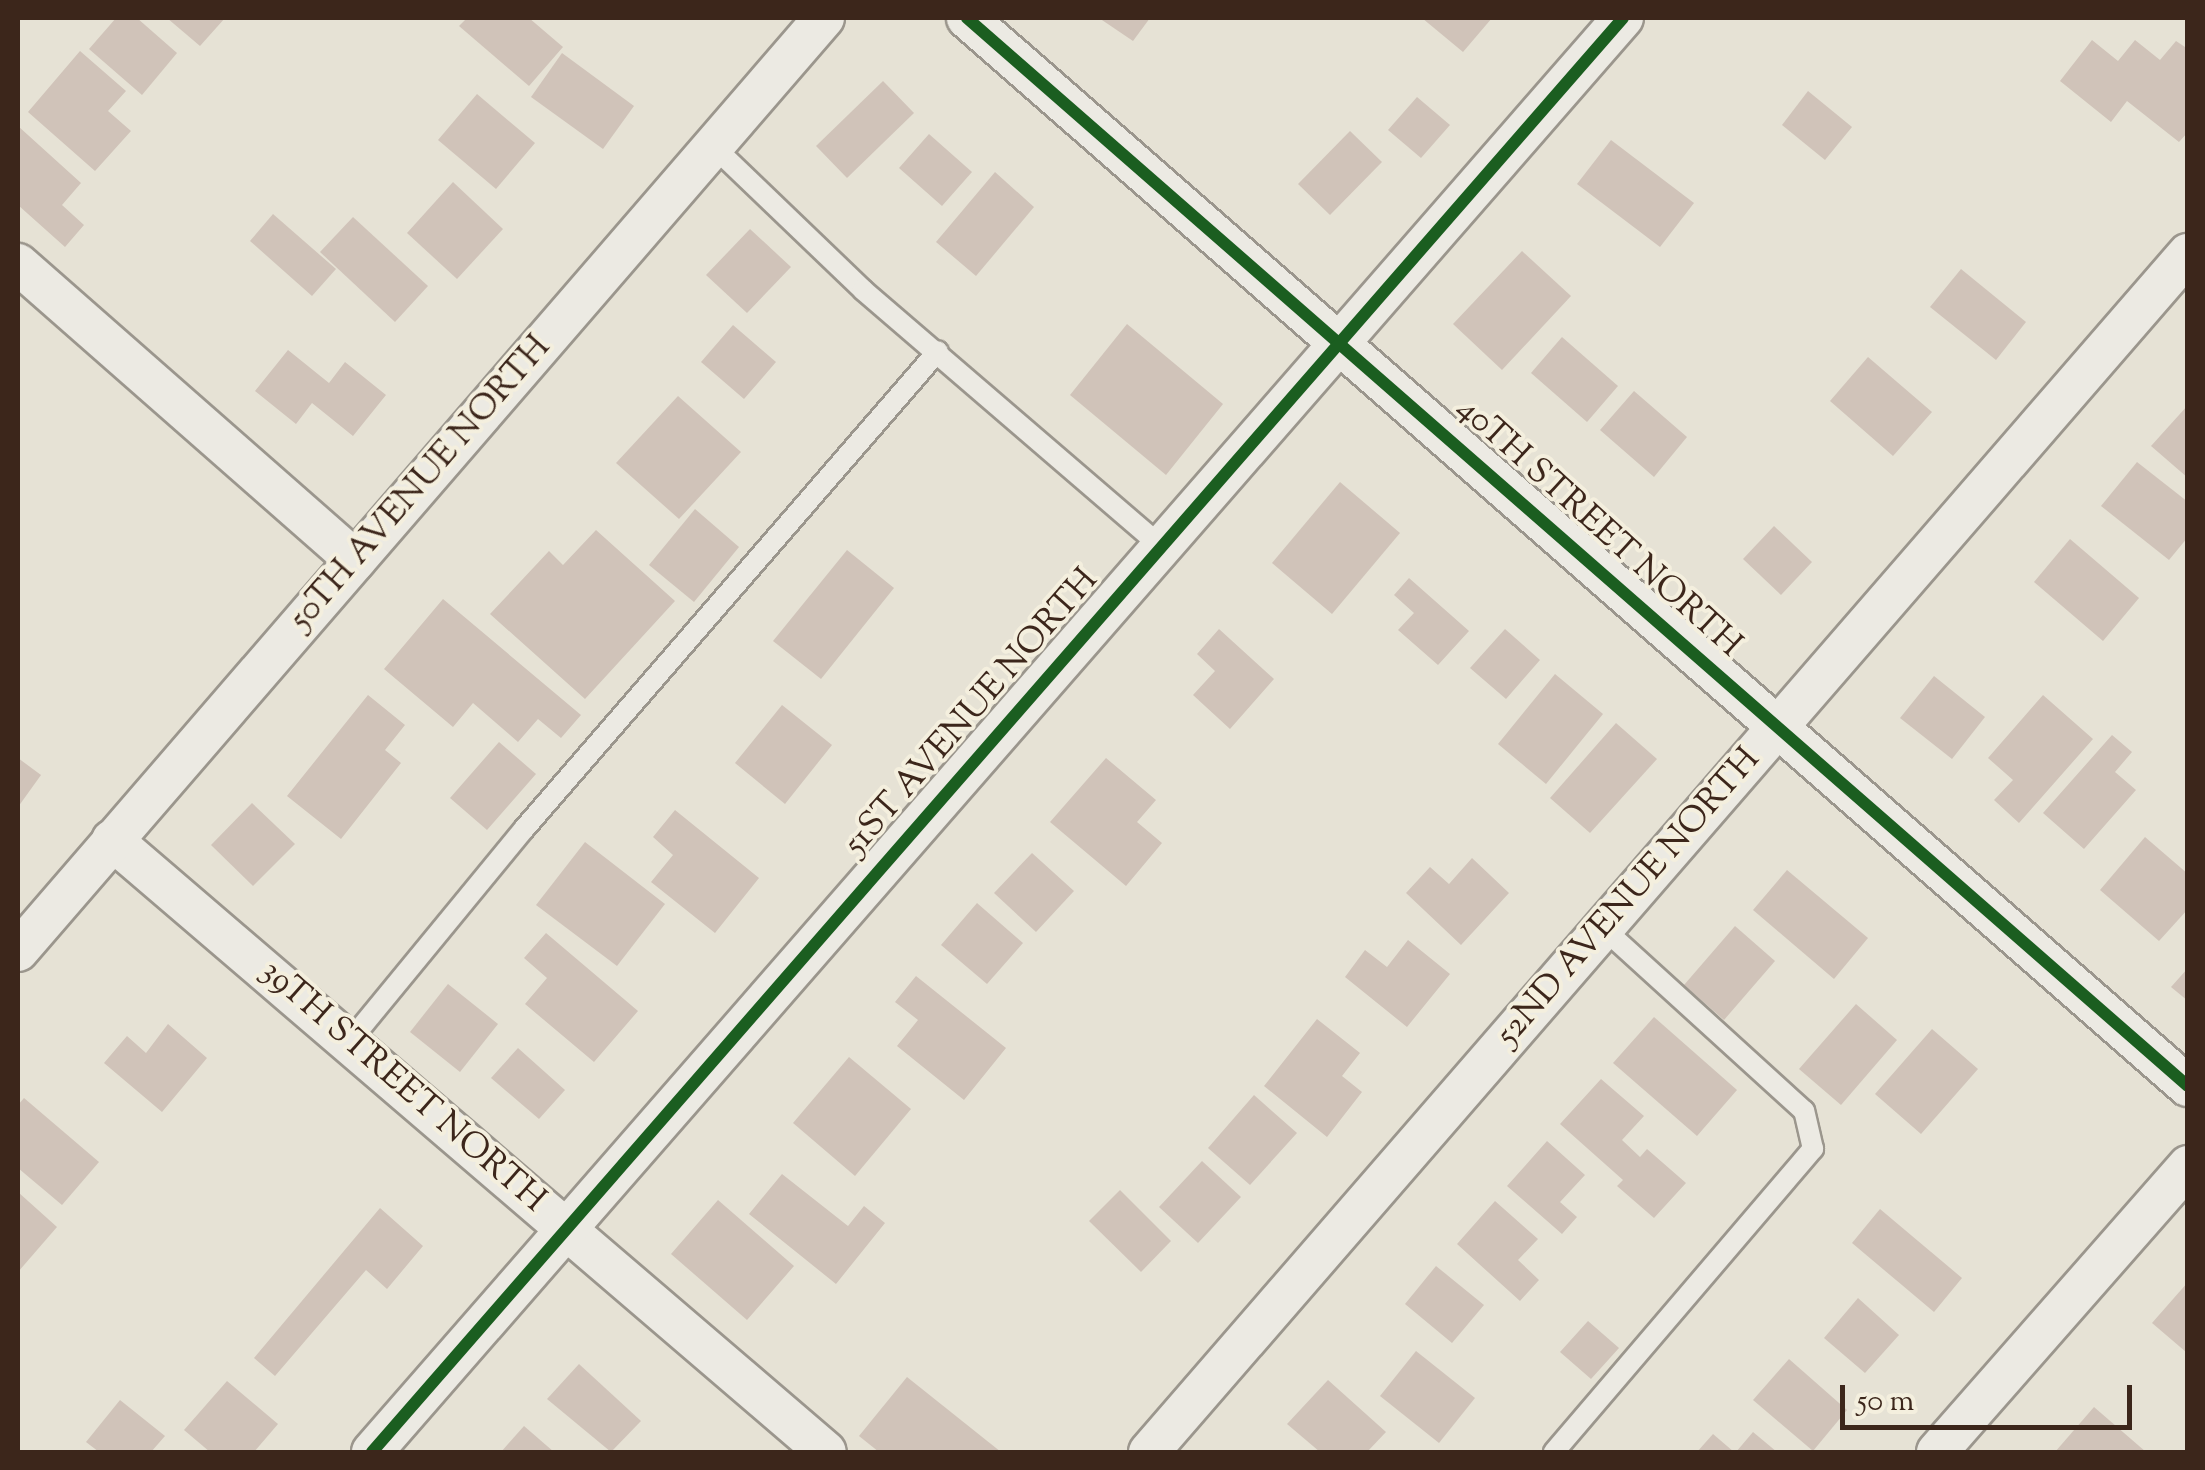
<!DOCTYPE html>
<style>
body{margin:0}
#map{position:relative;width:2205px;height:1470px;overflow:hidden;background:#e6e2d5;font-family:"Sorts Mill Goudy",serif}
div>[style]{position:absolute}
.building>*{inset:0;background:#d0c3b9}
.roads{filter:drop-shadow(2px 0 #9b968d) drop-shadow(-2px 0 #9b968d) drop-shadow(0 2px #9b968d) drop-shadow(0 -2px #9b968d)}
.service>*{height:20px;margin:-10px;padding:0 10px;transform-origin:10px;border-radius:10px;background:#eceae3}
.minor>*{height:40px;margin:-20px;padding:0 20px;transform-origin:20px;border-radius:20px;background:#eceae3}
.cycleway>*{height:12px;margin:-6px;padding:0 6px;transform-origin:6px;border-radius:6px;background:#1b5e20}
span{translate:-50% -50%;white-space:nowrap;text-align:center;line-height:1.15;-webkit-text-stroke:8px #f4efde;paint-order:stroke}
.street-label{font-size:35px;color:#3c261b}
.frame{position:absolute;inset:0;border:20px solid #3c261b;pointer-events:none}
.scale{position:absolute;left:1840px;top:1385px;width:292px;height:45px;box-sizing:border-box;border:5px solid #3c261b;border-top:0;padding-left:12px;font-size:30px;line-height:35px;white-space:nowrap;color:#3c261b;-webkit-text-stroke:8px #f4efde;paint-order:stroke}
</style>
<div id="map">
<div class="building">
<div style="clip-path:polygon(116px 18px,137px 18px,177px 53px,142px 95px,89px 49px)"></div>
<div style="clip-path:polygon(167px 18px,225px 18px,200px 46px)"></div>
<div style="clip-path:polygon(467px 18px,529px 18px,563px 47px,529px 86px,459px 26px)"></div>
<div style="clip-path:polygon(1099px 18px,1150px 18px,1133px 41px)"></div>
<div style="clip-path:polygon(1422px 18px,1492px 18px,1463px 52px)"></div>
<div style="clip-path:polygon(2092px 40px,2118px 61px,2135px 40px,2160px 60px,2176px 41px,2188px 49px,2188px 132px,2179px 142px,2127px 101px,2111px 122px,2060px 81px)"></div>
<div style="clip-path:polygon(80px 51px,126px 91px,108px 111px,131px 131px,95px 171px,28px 112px)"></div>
<div style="clip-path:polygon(562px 53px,634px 106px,603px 149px,531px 97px)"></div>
<div style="clip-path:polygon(883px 81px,914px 113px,847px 178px,816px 146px)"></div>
<div style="clip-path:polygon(1808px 91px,1852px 127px,1825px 160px,1782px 125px)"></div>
<div style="clip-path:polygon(477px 94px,535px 143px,496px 189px,438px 140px)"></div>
<div style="clip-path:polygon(1417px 97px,1450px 125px,1421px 158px,1388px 130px)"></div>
<div style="clip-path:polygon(18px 126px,81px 183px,62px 205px,84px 225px,65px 247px,18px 205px)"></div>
<div style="clip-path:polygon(1350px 131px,1382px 162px,1330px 215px,1298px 184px)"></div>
<div style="clip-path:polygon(929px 134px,972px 172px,942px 206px,899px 168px)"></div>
<div style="clip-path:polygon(1611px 140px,1694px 203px,1660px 247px,1577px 184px)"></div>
<div style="clip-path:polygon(995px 172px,1034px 207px,976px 276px,936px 242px)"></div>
<div style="clip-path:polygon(453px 182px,503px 229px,457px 279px,407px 233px)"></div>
<div style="clip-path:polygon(273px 214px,336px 269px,312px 296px,250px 241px)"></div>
<div style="clip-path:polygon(353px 217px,428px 286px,395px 322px,320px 252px)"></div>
<div style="clip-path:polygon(750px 229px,791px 267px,747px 313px,706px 275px)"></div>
<div style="clip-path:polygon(1522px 251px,1571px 296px,1502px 370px,1453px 324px)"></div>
<div style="clip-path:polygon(1961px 269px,2026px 322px,1996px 360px,1930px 307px)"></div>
<div style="clip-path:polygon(1127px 324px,1223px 404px,1166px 475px,1070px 395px)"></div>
<div style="clip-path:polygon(733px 325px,776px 362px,744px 399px,701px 362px)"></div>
<div style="clip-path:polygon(1562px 337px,1618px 386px,1587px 422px,1531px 373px)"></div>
<div style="clip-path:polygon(288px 350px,329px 383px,345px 362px,386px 395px,353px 436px,312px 403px,296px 424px,255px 391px)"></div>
<div style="clip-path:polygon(1868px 357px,1932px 412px,1893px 456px,1830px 401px)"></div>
<div style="clip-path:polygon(1634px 391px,1687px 437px,1654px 477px,1600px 430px)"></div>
<div style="clip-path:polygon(678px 396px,741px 452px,679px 519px,616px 463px)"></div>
<div style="clip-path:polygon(2188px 405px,2188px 478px,2151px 446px)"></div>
<div style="clip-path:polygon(2137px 462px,2188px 502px,2188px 537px,2169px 560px,2101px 506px)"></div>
<div style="clip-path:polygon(1340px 482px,1400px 533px,1332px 614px,1272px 563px)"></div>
<div style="clip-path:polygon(695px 509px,739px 547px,694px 602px,649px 565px)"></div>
<div style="clip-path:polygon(1774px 526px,1812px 562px,1781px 595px,1743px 559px)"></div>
<div style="clip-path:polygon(596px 530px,675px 601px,585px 699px,490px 614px,549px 551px,563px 565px)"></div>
<div style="clip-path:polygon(2070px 539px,2139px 598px,2103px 641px,2034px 582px)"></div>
<div style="clip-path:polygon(847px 550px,894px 588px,821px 679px,773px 641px)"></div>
<div style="clip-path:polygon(1409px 578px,1469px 631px,1438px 665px,1398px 630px,1414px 613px,1394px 595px)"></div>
<div style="clip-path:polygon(443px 599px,581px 715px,561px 738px,538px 719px,518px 742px,473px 703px,453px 727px,384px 669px)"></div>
<div style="clip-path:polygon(1219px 629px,1274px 679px,1230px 729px,1193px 695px,1215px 671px,1197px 654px)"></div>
<div style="clip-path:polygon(1505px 629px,1540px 660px,1506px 699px,1470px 668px)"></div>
<div style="clip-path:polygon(1555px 674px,1603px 714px,1546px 784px,1498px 744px)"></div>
<div style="clip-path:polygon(1934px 676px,1985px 717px,1952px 759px,1900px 718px)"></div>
<div style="clip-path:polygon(368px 695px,405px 725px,385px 750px,401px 763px,341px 839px,287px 796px)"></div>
<div style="clip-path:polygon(2043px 695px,2093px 739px,2019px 823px,1994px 800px,2013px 780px,1988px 758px)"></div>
<div style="clip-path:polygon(782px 705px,832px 745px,785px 804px,735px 763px)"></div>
<div style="clip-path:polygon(1616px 723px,1657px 759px,1590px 833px,1550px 798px)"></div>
<div style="clip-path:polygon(2112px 735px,2132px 752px,2115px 772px,2136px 790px,2084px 849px,2043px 813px)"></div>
<div style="clip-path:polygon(499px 742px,536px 774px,487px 830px,450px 798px)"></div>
<div style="clip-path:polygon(18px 758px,41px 775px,18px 807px)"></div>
<div style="clip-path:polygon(1106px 758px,1156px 800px,1137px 822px,1162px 843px,1126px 886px,1050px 822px)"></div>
<div style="clip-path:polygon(252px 803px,295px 844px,253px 886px,211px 845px)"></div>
<div style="clip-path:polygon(675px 810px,759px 878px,715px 933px,651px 882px,673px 855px,653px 837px)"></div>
<div style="clip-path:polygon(2145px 837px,2188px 874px,2188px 909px,2159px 941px,2100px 890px)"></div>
<div style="clip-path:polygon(585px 842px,665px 904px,617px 966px,536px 905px)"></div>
<div style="clip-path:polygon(1032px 853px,1074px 891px,1036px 932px,994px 893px)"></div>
<div style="clip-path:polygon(1472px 858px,1509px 893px,1461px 945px,1406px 893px,1430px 867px,1449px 884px)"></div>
<div style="clip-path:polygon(1787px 870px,1868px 938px,1834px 979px,1753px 910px)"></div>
<div style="clip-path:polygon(977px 903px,1023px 943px,987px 984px,941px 945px)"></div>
<div style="clip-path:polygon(1735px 926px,1775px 961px,1724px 1020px,1684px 985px)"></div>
<div style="clip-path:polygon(546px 933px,638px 1011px,594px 1062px,525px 1004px,547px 978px,524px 958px)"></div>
<div style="clip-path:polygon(1408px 940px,1450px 974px,1407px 1027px,1345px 977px,1365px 950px,1387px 967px)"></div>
<div style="clip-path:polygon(2188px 968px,2188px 1001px,2171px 987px)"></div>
<div style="clip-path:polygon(916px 976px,1006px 1048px,964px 1100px,897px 1046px,918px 1020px,895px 1002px)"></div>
<div style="clip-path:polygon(448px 984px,498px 1024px,460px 1072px,410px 1032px)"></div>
<div style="clip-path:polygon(1856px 1004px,1897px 1040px,1841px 1105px,1799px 1069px)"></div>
<div style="clip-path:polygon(1654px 1017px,1737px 1090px,1697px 1136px,1613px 1063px)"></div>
<div style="clip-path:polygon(1317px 1019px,1360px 1053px,1342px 1076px,1362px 1092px,1327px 1137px,1264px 1086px)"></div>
<div style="clip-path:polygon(168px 1024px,207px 1058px,162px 1112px,104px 1063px,127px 1036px,146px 1053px)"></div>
<div style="clip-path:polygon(1932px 1029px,1978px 1069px,1921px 1134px,1875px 1094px)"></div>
<div style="clip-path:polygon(518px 1048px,565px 1090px,539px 1119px,491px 1078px)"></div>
<div style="clip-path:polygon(849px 1057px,911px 1109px,855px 1176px,793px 1123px)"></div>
<div style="clip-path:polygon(1601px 1079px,1644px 1116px,1622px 1140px,1640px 1157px,1647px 1149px,1686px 1183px,1654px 1218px,1617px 1186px,1623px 1180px,1560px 1124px)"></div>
<div style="clip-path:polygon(1254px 1095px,1297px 1133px,1250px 1185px,1208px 1148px)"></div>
<div style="clip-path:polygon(24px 1098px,99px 1162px,62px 1205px,18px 1168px,18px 1105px)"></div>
<div style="clip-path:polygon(1547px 1141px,1585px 1175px,1560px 1202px,1577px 1217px,1562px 1234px,1507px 1186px)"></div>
<div style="clip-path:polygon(1202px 1161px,1241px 1197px,1198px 1243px,1159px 1207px)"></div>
<div style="clip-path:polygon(782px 1174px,848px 1226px,864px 1206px,885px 1223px,836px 1284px,749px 1214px)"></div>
<div style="clip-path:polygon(1120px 1190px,1171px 1241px,1141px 1272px,1089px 1221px)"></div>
<div style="clip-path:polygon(18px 1192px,57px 1227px,18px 1272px)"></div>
<div style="clip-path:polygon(718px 1200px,794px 1266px,747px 1320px,671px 1254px)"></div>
<div style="clip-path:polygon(1495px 1201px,1538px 1239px,1518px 1260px,1539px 1280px,1520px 1301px,1457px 1244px)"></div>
<div style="clip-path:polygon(380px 1208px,423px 1246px,387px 1289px,366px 1270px,275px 1376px,254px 1358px)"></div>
<div style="clip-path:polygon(1880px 1209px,1962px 1278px,1934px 1312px,1852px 1243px)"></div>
<div style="clip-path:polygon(1436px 1266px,1484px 1305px,1452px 1343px,1405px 1304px)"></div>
<div style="clip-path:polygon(2188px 1282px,2188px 1350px,2186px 1352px,2152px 1323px)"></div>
<div style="clip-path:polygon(1858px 1298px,1899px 1335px,1865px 1373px,1824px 1338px)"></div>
<div style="clip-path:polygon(1588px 1321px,1619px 1348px,1591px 1379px,1560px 1352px)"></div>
<div style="clip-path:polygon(1416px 1351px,1475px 1398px,1439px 1443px,1380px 1396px)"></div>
<div style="clip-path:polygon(1789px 1359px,1847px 1410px,1813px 1451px,1753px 1400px)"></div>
<div style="clip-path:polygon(579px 1364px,641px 1421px,611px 1452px,547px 1399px)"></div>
<div style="clip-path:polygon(907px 1377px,1001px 1452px,879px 1452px,859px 1436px)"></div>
<div style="clip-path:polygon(1328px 1380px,1386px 1432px,1367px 1452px,1320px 1452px,1287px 1424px)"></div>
<div style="clip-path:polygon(227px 1381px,278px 1424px,254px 1452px,210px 1452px,184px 1430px)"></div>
<div style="clip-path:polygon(120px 1400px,165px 1436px,151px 1452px,99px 1452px,86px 1442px)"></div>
<div style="clip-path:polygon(2094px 1407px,2146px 1452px,2055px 1452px)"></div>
<div style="clip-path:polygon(524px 1426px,554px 1452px,501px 1452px)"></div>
<div style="clip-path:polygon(1753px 1432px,1777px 1452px,1736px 1452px)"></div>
<div style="clip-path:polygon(1713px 1434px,1734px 1452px,1697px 1452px)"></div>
</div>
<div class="roads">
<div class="service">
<div style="left:713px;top:146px;width:208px;rotate:43.8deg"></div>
<div style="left:863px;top:290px;width:389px;rotate:40.7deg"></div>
<div style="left:349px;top:1042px;width:276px;rotate:-50.6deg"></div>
<div style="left:524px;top:829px;width:632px;rotate:-49.1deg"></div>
<div style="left:1554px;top:1452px;width:399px;rotate:-49.5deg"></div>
<div style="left:1813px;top:1149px;width:39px;rotate:-103deg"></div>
<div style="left:1804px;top:1111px;width:272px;rotate:-137.7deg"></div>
</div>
<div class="minor">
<div style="left:967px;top:18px;width:1622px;rotate:41.18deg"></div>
<div style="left:18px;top:264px;width:449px;rotate:41.3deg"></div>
<div style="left:112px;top:840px;width:940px;rotate:40.6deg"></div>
<div style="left:18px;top:951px;width:1233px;rotate:-49.18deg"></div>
<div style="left:372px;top:1452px;width:1903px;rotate:-48.9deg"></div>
<div style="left:1149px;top:1452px;width:1586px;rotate:-49.07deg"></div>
<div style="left:1937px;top:1452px;width:381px;rotate:-48.7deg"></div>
</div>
</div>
<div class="cycleway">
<div style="left:967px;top:18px;width:1622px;rotate:41.18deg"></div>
<div style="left:372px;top:1452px;width:1903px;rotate:-48.9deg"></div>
</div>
<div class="street-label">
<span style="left:421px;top:484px;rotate:-49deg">50TH AVENUE NORTH</span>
<span style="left:1598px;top:528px;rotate:42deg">40TH STREET NORTH</span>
<span style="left:972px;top:713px;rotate:-49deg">51ST AVENUE NORTH</span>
<span style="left:1629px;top:898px;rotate:-49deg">52ND AVENUE NORTH</span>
<span style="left:402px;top:1087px;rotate:41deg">39TH STREET NORTH</span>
</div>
<div class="frame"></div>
<div class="scale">50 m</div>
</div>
